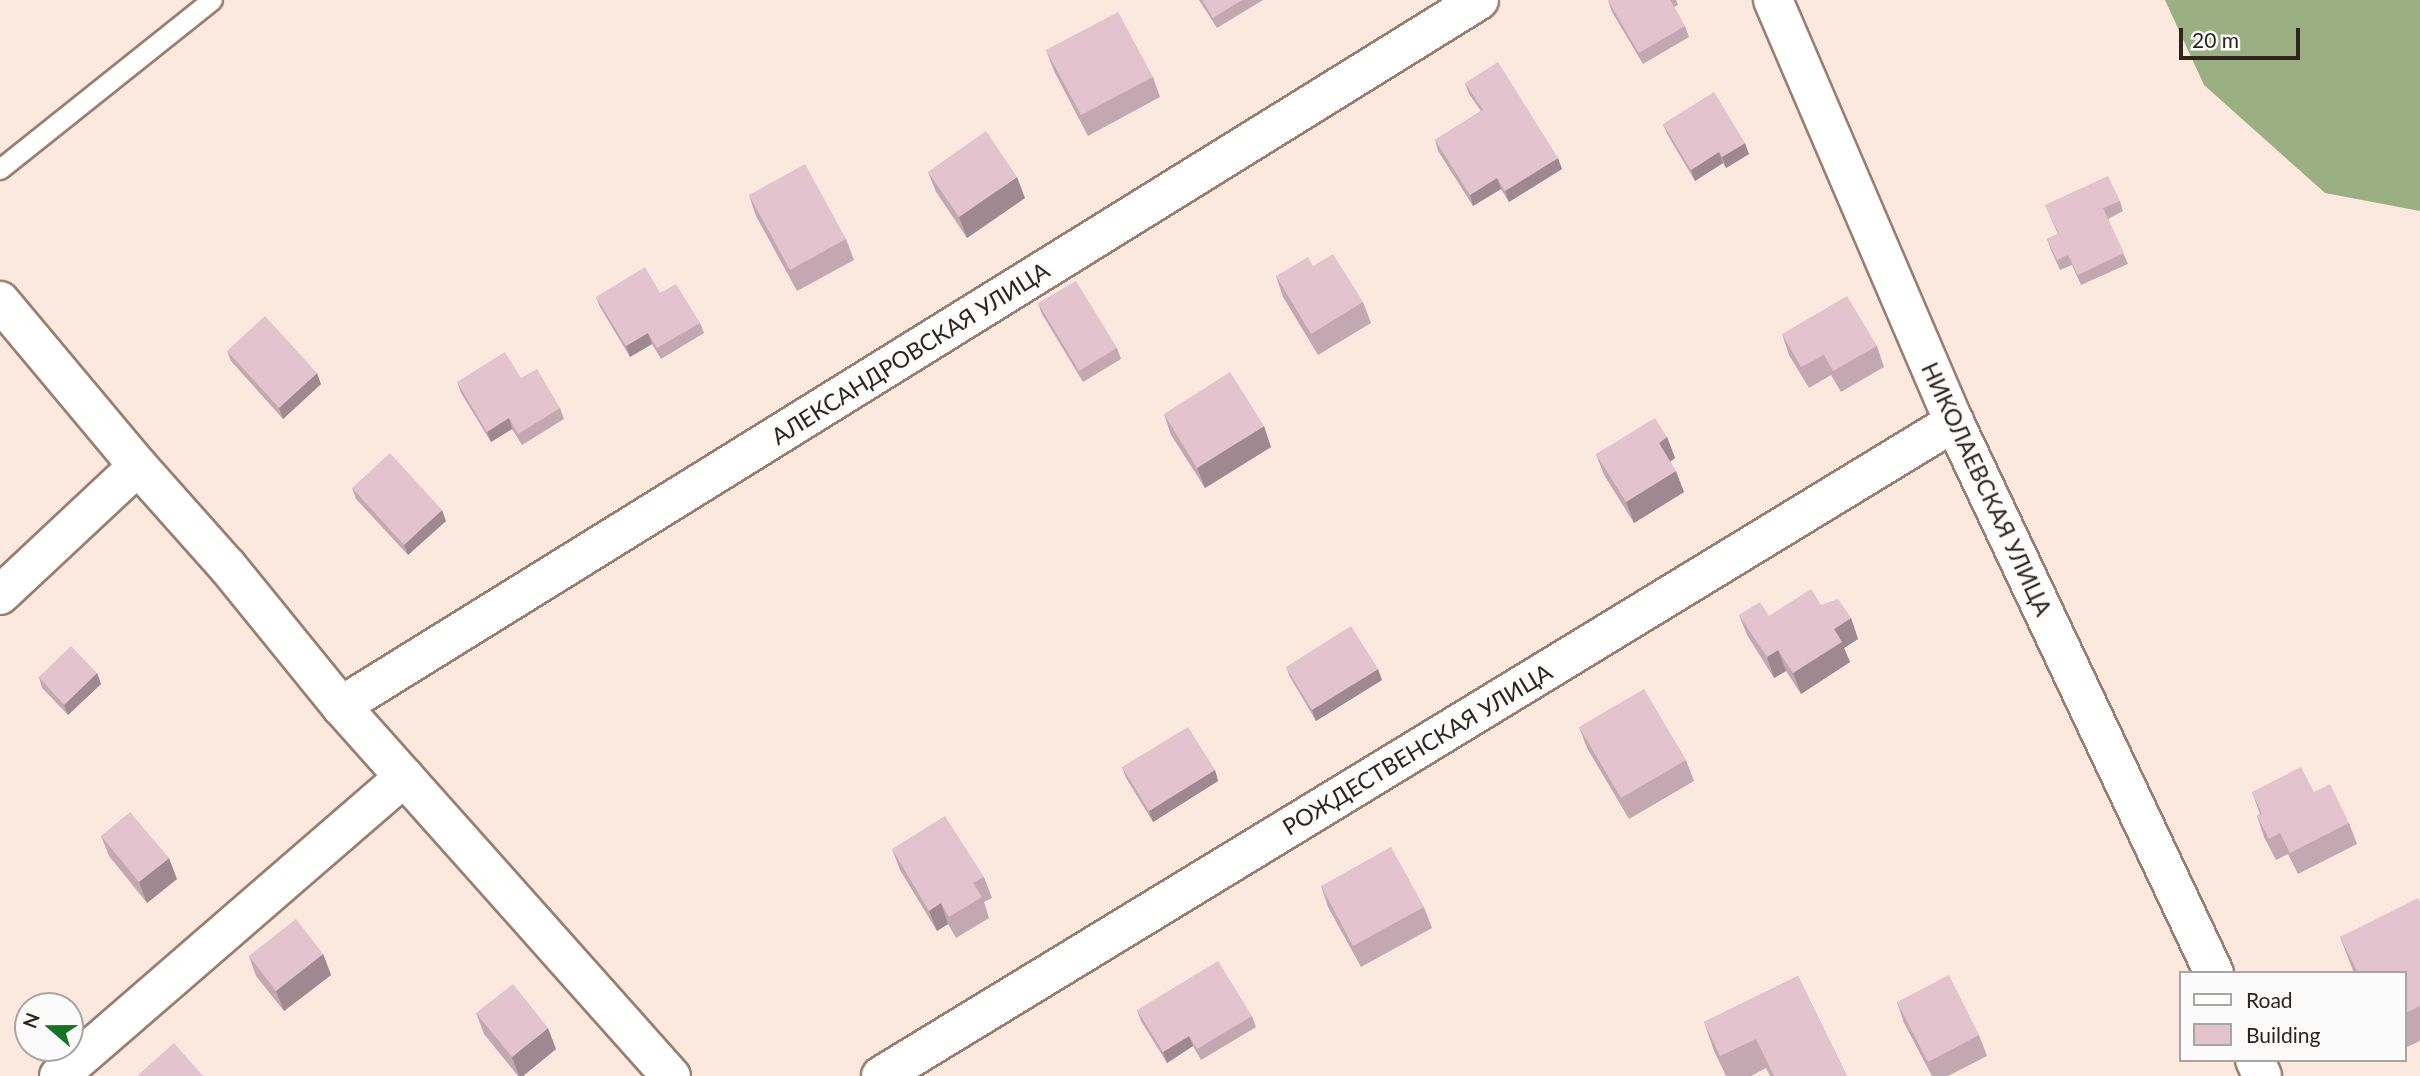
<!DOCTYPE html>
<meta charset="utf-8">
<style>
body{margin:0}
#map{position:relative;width:2420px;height:1076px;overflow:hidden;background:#fbe9e0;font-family:Lato,sans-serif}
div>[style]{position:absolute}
.forest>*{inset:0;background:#9ab083}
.roads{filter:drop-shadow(2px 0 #9a7f70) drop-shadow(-2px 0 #9a7f70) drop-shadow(0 2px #9a7f70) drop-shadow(0 -2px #9a7f70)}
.lane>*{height:19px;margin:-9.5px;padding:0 9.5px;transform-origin:9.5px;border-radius:9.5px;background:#fff}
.street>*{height:38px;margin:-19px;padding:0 19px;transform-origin:19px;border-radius:19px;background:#fff}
.wall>*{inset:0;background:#c3a8b1}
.shaded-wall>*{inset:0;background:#9f8890}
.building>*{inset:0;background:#e3c3ce}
span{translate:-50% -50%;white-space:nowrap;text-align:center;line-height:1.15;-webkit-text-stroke:5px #fbfbfb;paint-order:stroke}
.street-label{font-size:23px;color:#2e231d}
.legend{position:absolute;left:2179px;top:971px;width:228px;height:91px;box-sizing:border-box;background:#fbfbfb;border:2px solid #a9a5a2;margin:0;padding:9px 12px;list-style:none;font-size:21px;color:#2e231d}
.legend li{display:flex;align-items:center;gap:14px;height:35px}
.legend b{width:35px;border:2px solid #a9a5a2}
.north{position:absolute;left:14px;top:992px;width:70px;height:70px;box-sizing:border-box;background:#fbfbfb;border:2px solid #a9a5a2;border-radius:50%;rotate:290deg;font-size:19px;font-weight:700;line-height:28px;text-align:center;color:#2e231d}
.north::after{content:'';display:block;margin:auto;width:24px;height:32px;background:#157423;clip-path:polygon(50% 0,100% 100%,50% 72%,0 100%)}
.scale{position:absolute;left:2179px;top:28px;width:121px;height:32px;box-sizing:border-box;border:4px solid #2e231d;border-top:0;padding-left:9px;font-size:21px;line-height:24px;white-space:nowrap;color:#2e231d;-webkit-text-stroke:5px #fbfbfb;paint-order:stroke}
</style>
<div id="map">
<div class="forest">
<div style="clip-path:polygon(2165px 0,2420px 0,2420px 211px,2325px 193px,2204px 85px)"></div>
</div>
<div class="roads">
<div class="lane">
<div style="left:0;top:169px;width:271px;rotate:-38.6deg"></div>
</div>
<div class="street">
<div style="left:1773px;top:0;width:459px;rotate:66.8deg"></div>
<div style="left:1954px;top:422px;width:609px;rotate:64.74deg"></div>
<div style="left:0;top:301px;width:215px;rotate:50.1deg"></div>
<div style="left:138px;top:466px;width:135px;rotate:48.3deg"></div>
<div style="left:228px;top:567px;width:179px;rotate:50.9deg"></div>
<div style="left:341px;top:706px;width:496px;rotate:48.3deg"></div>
<div style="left:0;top:595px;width:189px;rotate:-43.1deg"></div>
<div style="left:341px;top:706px;width:1339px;rotate:-31.81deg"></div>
<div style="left:2255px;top:1060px;width:17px;rotate:66deg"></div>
<div style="left:59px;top:1076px;width:457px;rotate:-40.9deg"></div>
<div style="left:881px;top:1076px;width:1257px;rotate:-31.36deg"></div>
</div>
</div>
<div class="wall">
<div style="clip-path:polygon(1199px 0,1263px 0,1217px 28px)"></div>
<div style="clip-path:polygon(1610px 0,1676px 0,1678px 5px,1674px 7px,1685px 26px,1689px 37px,1643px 64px,1612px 12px,1608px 1px)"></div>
<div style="clip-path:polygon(1046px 50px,1153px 77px,1160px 97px,1088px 136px,1054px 71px)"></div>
<div style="clip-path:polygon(1465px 83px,1562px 169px,1509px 202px,1501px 189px,1473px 206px,1438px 151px,1435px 140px,1481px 111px,1469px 94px)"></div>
<div style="clip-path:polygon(1663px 124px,1749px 154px,1726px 168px,1723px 163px,1695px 181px,1667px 134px)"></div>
<div style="clip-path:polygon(928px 172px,1025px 198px,967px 238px,936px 192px)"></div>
<div style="clip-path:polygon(749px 195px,846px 239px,854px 260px,797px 291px,756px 216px)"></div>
<div style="clip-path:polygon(2120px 201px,2123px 211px,2108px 219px,2128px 264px,2081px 285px,2072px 265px,2060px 270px,2051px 250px,2047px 239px,2058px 234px,2045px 205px)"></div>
<div style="clip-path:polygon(1313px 266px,1363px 302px,1371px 323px,1318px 355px,1283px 297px,1276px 276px)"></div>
<div style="clip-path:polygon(660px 293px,700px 323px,704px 333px,661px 359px,652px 344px,630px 357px,600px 307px,596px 297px)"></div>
<div style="clip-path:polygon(1038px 303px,1117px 348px,1121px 359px,1083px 382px,1042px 314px)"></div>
<div style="clip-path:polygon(1782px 334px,1877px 346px,1884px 367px,1841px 392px,1831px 375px,1809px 388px,1789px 355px)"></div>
<div style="clip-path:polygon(227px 351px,321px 384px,283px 419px,231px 361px)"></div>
<div style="clip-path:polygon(521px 378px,560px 408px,564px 419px,522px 445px,512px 429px,491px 442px,461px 393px,457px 382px)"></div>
<div style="clip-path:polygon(1164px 414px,1271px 447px,1205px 488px,1171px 435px)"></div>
<div style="clip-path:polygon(1667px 437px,1675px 458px,1670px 461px,1684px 492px,1634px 523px,1604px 475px,1596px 454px)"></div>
<div style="clip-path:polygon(352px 488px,446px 521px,408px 555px,356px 499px)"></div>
<div style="clip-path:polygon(1821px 605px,1851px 618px,1858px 639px,1844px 648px,1850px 662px,1801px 694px,1786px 671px,1774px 678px,1747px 635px,1739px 615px,1769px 616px)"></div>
<div style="clip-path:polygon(1286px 667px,1382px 680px,1316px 721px,1290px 677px)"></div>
<div style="clip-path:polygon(97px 673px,101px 684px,68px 715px,42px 688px,39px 677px)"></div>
<div style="clip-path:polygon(1579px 727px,1686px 760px,1694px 781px,1629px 819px,1587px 748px)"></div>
<div style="clip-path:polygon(1122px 767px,1215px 770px,1218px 781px,1153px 822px,1126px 778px)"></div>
<div style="clip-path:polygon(2252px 792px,2314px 792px,2349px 823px,2357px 844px,2298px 874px,2288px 854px,2276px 860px,2264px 837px,2257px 816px,2260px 814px)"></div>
<div style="clip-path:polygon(101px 836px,177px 879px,147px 903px,109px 856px)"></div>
<div style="clip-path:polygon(892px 849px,984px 877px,992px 898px,984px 902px,989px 918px,956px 938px,948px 924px,937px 931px,900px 870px)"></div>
<div style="clip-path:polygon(1321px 886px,1424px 907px,1432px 928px,1361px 967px,1328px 907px)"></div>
<div style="clip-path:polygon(2420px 902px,2420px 1041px,2407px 1047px,2404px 1041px,2404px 973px,2354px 973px,2340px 937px)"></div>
<div style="clip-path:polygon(323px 954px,331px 975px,284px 1011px,256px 976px,249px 956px)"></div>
<div style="clip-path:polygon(1798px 976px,1847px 1076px,1770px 1076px,1766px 1068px,1751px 1076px,1726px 1076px,1714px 1051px,1704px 1022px)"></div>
<div style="clip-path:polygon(1897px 1002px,1979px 1035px,1987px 1056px,1948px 1076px,1932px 1076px,1904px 1023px)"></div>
<div style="clip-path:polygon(1137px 1010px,1252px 1016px,1256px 1027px,1201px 1060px,1193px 1046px,1167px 1063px,1141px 1021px)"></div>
<div style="clip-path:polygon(476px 1013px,556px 1049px,523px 1076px,518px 1076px,484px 1034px)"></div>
</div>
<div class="shaded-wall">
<div style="clip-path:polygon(1745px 143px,1749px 154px,1726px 168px,1722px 157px)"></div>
<div style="clip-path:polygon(1719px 152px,1723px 163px,1695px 181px,1691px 170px)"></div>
<div style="clip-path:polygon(1558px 158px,1562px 169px,1509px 202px,1505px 191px)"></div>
<div style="clip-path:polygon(1017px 177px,1025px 198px,967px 238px,959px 217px)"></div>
<div style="clip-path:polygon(1497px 178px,1501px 189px,1473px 206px,1470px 195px)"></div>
<div style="clip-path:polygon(648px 333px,652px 344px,630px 357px,626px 346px)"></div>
<div style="clip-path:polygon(317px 373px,321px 384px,283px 419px,279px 408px)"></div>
<div style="clip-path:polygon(509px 418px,512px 429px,491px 442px,487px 432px)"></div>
<div style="clip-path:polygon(1264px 426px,1271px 447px,1205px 488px,1197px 468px)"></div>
<div style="clip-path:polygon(1667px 437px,1675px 458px,1667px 464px,1659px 443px)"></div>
<div style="clip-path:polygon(1676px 471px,1684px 492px,1634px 523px,1626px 502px)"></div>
<div style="clip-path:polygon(442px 510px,446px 521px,408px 555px,404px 545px)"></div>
<div style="clip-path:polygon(1851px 618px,1858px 639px,1844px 648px,1850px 662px,1801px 694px,1793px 673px,1834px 629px)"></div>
<div style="clip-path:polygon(1778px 650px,1786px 671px,1774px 678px,1767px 657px)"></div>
<div style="clip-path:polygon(1378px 669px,1382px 680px,1316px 721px,1312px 710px)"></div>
<div style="clip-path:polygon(97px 673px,101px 684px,68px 715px,64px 705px)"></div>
<div style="clip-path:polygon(1215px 770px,1218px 781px,1153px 822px,1149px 811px)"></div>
<div style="clip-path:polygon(169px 858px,177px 879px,147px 903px,139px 882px)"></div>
<div style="clip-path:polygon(941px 903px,948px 924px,937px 931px,929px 911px)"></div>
<div style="clip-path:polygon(323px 954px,331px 975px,284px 1011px,276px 991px)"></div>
<div style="clip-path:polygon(548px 1028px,556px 1049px,523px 1076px,519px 1076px,512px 1057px)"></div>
<div style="clip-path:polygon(1189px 1036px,1193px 1046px,1167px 1063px,1163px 1052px)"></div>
</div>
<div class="building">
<div style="clip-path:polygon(1202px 0,1242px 0,1213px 18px)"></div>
<div style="clip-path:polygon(1610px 0,1670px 0,1685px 26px,1639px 53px,1608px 1px)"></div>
<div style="clip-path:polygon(1118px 12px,1153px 77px,1081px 115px,1046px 50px)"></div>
<div style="clip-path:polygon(1498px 62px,1558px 158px,1505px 191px,1497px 178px,1470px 195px,1435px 140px,1483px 110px,1465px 83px)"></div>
<div style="clip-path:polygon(1714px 92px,1745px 143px,1722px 157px,1719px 152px,1691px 170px,1663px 124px)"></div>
<div style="clip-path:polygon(986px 131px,1017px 177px,959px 217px,928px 172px)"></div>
<div style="clip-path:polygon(805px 164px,846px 239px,790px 270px,749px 195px)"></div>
<div style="clip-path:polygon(2108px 176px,2120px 201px,2103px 208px,2124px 253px,2078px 275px,2068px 255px,2057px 260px,2047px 239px,2059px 234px,2045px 205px)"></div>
<div style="clip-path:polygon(1333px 254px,1363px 302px,1311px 334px,1276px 276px,1308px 257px,1313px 266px)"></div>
<div style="clip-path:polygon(645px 267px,660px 293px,676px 284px,700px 323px,657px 348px,648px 333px,626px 346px,596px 297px)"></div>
<div style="clip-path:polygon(1076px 281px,1117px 348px,1079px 371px,1038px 303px)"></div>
<div style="clip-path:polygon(1847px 296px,1877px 346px,1833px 371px,1824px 355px,1801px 367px,1782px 334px)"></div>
<div style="clip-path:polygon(265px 316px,317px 373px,279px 408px,227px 351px)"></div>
<div style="clip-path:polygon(505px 352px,521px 378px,537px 369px,560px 408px,518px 434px,509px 418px,487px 432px,457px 382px)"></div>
<div style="clip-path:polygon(1230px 372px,1264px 426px,1197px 468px,1164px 414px)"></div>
<div style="clip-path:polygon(1655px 418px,1667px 437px,1659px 443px,1676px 471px,1626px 502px,1596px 454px)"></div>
<div style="clip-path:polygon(390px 453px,442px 510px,404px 545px,352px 488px)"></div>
<div style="clip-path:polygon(1811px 589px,1821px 605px,1838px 599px,1851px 618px,1834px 629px,1842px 642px,1793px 673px,1778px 650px,1767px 657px,1739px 615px,1760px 602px,1769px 616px)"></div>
<div style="clip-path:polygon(1351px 626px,1378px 669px,1312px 710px,1286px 667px)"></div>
<div style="clip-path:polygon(71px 646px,97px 673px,64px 705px,39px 677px)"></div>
<div style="clip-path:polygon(1644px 689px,1686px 760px,1621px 798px,1579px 727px)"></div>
<div style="clip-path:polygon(1188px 727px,1215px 770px,1149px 811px,1122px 767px)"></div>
<div style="clip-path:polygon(2301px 767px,2314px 792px,2330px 784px,2349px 823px,2290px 853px,2280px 833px,2269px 839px,2257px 816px,2262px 814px,2252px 792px)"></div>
<div style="clip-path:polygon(130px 812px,169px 858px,139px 882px,101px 836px)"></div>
<div style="clip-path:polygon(945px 816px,984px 877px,973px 883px,982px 897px,949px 917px,941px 903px,929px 911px,892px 849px)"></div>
<div style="clip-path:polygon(1391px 847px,1424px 907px,1353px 946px,1321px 886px)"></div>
<div style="clip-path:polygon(2418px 898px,2420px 902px,2420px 1006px,2404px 1014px,2404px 973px,2358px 973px,2340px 937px)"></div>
<div style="clip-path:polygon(296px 919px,323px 954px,276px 991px,249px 956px)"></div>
<div style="clip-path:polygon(1218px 961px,1252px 1016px,1197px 1049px,1189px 1036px,1163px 1052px,1137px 1010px)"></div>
<div style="clip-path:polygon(1949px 975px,1979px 1035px,1928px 1062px,1897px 1002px)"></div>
<div style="clip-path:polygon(1798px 976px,1847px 1076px,1774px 1076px,1756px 1039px,1720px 1056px,1704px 1022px)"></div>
<div style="clip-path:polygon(513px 984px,548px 1028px,512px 1057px,476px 1013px)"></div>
<div style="clip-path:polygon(174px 1043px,203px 1076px,139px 1076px,138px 1075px)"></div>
</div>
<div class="street-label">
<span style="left:910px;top:353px;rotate:-32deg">АЛЕКСАНДРОВСКАЯ УЛИЦА</span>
<span style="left:1987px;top:489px;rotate:65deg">НИКОЛАЕВСКАЯ УЛИЦА</span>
<span style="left:1417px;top:749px;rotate:-31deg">РОЖДЕСТВЕНСКАЯ УЛИЦА</span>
</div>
<ul class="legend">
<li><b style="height:9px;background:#fff"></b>Road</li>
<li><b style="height:19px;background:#e3c3ce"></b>Building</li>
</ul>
<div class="north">N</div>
<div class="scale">20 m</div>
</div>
